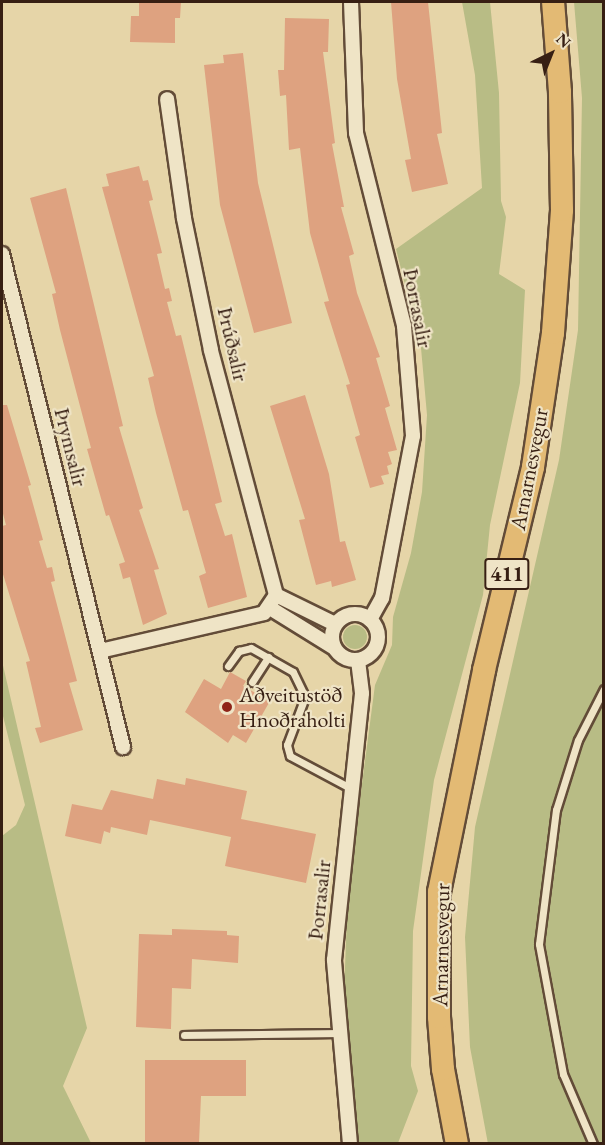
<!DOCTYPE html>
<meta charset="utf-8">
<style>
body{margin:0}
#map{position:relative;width:605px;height:1145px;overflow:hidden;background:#e6d5a8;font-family:"EB Garamond",serif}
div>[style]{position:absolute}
.green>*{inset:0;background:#b8bc85}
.round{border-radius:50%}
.building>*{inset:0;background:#dea280}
.roads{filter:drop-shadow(2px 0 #634c38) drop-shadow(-2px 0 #634c38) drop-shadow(0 2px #634c38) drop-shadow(0 -2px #634c38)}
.service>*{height:7px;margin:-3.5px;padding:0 3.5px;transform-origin:3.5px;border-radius:3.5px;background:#efe4c6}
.minor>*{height:14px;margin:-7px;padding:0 7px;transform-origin:7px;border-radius:7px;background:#efe4c6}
.minor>.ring{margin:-7px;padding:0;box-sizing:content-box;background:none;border:14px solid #efe4c6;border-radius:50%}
.primary>*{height:22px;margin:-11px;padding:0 11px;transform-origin:11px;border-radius:11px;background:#e3ba74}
.dots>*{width:16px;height:16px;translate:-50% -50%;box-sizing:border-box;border:3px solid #efe4c6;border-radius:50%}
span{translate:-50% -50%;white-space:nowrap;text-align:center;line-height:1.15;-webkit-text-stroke:4.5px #efe4c6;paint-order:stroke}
.shield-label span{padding:2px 4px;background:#efe4c6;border:2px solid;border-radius:4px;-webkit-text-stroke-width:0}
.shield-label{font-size:21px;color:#371f13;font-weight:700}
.street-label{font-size:22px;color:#371f13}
.poi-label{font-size:22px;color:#371f13}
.left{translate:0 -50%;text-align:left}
.frame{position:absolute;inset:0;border:3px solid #371f13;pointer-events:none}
.north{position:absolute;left:521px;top:24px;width:60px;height:60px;-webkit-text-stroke:4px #efe4c6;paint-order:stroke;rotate:43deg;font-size:16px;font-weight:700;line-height:24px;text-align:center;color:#371f13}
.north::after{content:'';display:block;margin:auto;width:21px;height:27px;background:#371f13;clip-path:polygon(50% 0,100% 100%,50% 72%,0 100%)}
</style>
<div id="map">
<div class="green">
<div style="clip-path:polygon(462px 2px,490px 2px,499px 93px,501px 201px,506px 217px,499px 274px,525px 290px,520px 383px,490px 525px,483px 595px,434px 780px,413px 931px,411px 1066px,418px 1091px,398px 1143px,359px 1144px,343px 1019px,348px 890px,375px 685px,392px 645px,393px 617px,411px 553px,422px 492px,427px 415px,421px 348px,396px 249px,482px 188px,475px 75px)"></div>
<div style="clip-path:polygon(574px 2px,603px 2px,603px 1143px,488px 1144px,470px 1047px,465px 937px,475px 827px,559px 460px,578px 330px,582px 98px)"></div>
<div class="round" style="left:343px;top:625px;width:24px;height:24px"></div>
<div style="clip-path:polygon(2px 661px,87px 1028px,63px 1086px,91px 1143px,2px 1143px,2px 836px,16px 825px,25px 805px,2px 712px)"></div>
</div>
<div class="building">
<div style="clip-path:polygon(139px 2px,181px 2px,180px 18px,175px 18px,175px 43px,130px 42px,131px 16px,139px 16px)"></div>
<div style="clip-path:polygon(391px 2px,428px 2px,442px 133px,437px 134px,448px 184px,412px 192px,405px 160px,411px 159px,397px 79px)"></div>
<div style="clip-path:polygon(285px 18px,329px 19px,328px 52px,323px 52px,335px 143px,332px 144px,344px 207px,341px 207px,354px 254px,349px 256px,357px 293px,380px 357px,376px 358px,390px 406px,385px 408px,397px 450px,388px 452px,392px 464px,387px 466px,389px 474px,381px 476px,384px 484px,370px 488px,355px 437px,360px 435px,346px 385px,350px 384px,324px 302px,329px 301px,310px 233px,300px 148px,289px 150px,286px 95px,280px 96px,278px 70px,284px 70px)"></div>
<div style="clip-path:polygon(243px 53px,258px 183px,292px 323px,254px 333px,220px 205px,204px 65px,224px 63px,223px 55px)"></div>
<div style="clip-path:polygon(139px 166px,143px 181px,148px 180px,153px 200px,149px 201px,162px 253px,157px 254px,165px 289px,169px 288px,172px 301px,167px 302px,176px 336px,181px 335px,222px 502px,215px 504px,225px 536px,232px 534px,247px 597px,208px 608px,199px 576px,206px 573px,188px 510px,183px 511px,156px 413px,148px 378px,154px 376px,102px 187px,109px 186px,106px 174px)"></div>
<div style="clip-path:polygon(66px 188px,123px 426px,119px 427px,143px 508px,139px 510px,159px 569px,154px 570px,167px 614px,143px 625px,130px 577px,123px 579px,119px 564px,125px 562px,109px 515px,106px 516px,87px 449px,91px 448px,60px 330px,52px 294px,56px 293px,30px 198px)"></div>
<div style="clip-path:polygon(305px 395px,329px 474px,340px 542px,345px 541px,356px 580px,332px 587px,331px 581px,316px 585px,299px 520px,305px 519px,270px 406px)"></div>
<div style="clip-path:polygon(2px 405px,7px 405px,31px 485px,28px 486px,43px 540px,39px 541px,47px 568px,52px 567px,55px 581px,51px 582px,77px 681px,69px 683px,83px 730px,40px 743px,35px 728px,41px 727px,26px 662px,30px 661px,2px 571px,2px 526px,6px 525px,2px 510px)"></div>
<div style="clip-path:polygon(230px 672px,246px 681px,243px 686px,270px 701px,246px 743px,233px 735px,228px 743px,185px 712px,204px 679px,221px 689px)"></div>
<div style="clip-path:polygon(186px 778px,247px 791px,241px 819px,316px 834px,306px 883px,225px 866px,231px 837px,150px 820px,147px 835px,111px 827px,110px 833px,104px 831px,101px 844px,65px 836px,72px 804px,102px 810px,111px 790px,153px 799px,157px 779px,185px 785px)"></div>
<div style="clip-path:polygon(172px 929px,227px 931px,227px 935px,239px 936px,238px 963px,192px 959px,191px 989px,172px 988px,171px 1029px,136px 1027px,139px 934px,172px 935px)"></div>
<div style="clip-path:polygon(145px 1060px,246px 1060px,246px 1096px,201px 1096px,199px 1143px,145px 1143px)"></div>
</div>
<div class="roads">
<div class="service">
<div style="left:228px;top:666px;width:19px;rotate:-54deg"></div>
<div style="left:239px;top:651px;width:12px;rotate:-14deg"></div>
<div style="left:251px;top:648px;width:48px;rotate:29.7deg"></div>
<div style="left:293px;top:672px;width:28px;rotate:64deg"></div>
<div style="left:305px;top:697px;width:51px;rotate:110.6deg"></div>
<div style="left:287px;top:745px;width:11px;rotate:75deg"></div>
<div style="left:290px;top:756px;width:70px;rotate:28deg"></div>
<div style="left:252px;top:682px;width:30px;rotate:-57deg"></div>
<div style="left:184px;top:1035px;width:154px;rotate:-0.7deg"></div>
<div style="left:593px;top:1144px;width:76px;rotate:-113.2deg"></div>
<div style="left:563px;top:1074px;width:132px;rotate:-100.5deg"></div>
<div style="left:539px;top:944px;width:135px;rotate:-82.8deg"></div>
<div style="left:556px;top:810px;width:73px;rotate:-72.6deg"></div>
<div style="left:578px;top:740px;width:57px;rotate:-63deg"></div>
</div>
<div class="minor">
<div style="left:351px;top:2px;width:131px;rotate:87.8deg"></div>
<div style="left:356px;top:133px;width:199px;rotate:76deg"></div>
<div style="left:404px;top:326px;width:110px;rotate:85.3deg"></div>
<div style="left:413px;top:436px;width:165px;rotate:100.8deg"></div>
<div style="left:382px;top:598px;width:25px;rotate:119deg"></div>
<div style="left:2px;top:254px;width:508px;rotate:76.21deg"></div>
<div style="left:276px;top:595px;width:66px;rotate:26.2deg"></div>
<div style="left:270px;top:608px;width:74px;rotate:31.8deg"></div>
<div class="ring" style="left:332px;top:614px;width:32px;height:32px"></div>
<div style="left:100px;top:651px;width:168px;rotate:-13deg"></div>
<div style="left:264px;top:613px;width:22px;rotate:-56deg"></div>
<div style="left:276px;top:595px;width:253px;rotate:-104.9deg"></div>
<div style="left:211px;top:350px;width:135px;rotate:-101.6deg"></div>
<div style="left:184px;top:218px;width:120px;rotate:-98.1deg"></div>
<div style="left:350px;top:1144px;width:185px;rotate:-95deg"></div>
<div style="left:334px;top:960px;width:268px;rotate:-84deg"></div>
<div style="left:362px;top:693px;width:32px;rotate:-97deg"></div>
</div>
<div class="primary">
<div style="left:457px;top:1144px;width:76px;rotate:-100.6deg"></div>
<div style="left:443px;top:1069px;width:52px;rotate:-94.4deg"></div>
<div style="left:439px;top:1017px;width:125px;rotate:-90deg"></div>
<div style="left:439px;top:892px;width:227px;rotate:-78.5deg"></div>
<div style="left:484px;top:670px;width:209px;rotate:-76.4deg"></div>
<div style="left:533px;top:467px;width:135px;rotate:-81.5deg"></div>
<div style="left:553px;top:333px;width:123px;rotate:-85.8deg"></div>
<div style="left:562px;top:210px;width:118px;rotate:-91deg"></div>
<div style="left:560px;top:92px;width:90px;rotate:-94.4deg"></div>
</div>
</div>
<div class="dots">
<div style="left:227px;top:707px;background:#8f2418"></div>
</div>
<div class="shield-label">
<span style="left:507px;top:574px">411</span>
</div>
<div class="street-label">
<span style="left:418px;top:308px;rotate:79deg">Þorrasalir</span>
<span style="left:233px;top:344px;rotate:77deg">Þrúðsalir</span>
<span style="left:71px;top:447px;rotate:76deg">Þrymsalir</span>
<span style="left:529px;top:469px;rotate:-79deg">Arnarnesvegur</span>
<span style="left:319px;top:900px;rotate:-84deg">Þorrasalir</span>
<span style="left:441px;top:945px;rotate:-89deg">Arnarnesvegur</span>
</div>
<div class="poi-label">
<span class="left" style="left:239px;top:707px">Aðveitustöð<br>Hnoðraholti</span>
</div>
<div class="frame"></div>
<div class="north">N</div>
</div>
